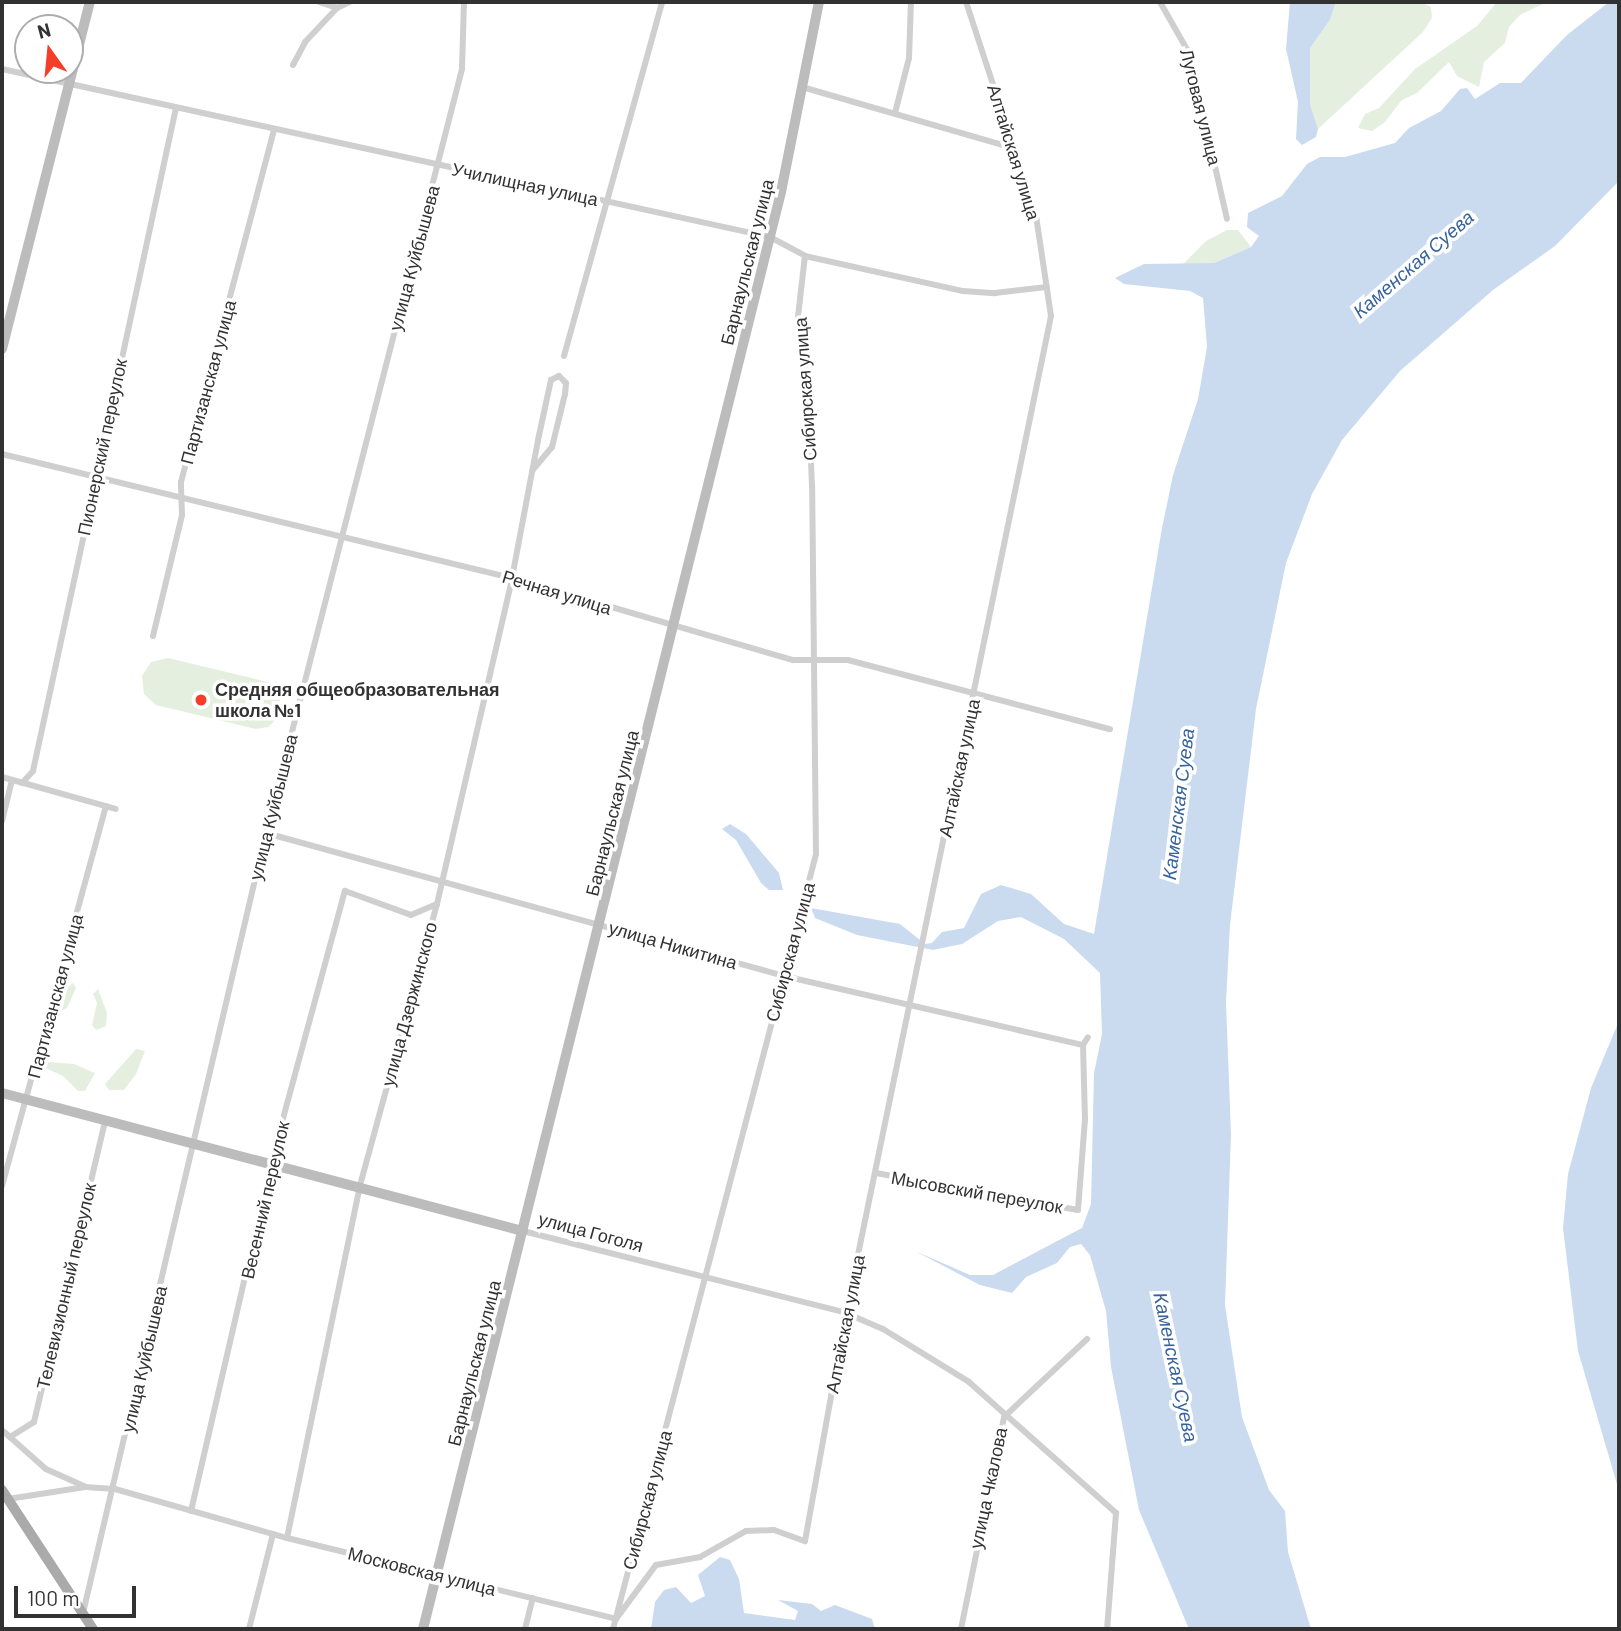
<!DOCTYPE html>
<meta charset="utf-8">
<style>
body{margin:0}
#map{position:relative;width:1621px;height:1631px;overflow:hidden;background:#fff;font-family:Barlow,sans-serif}
div>[style]{position:absolute}
.green>*{inset:0;background:#e5efdf}
.water>*{inset:0;background:#cadbf0}
.street>*{height:6px;margin:-3px;padding:0 3px;transform-origin:3px;border-radius:3px;background:#cfcfcf}
.secondary>*{height:10px;margin:-5px;padding:0 5px;transform-origin:5px;border-radius:5px;background:#bcbcbc}
.primary>*{height:10px;margin:-5px;padding:0 5px;transform-origin:5px;border-radius:5px;background:#aaa}
.dots>*{width:19px;height:19px;translate:-50% -50%;box-sizing:border-box;border:4px solid #fff;border-radius:50%}
span{translate:-50% -50%;white-space:nowrap;text-align:center;line-height:1.15;-webkit-text-stroke:7px #fff;paint-order:stroke}
.street-label{font-size:18px;color:#323232}
.poi-label{font-size:18px;color:#323232;font-weight:700}
.left{translate:0 -50%;text-align:left}
.water-label{font-size:19px;color:#37639c;font-style:italic}
.frame{position:absolute;inset:0;border:4px solid #323232;pointer-events:none}
.north{position:absolute;left:14px;top:14px;width:70px;height:70px;box-sizing:border-box;background:#fff;border:2px solid #adadad;border-radius:50%;rotate:345deg;font-size:19px;font-weight:700;line-height:28px;text-align:center;color:#323232}
.north::after{content:'';display:block;margin:auto;width:24px;height:32px;background:#f43e29;clip-path:polygon(50% 0,100% 100%,50% 72%,0 100%)}
.scale{position:absolute;left:14px;top:1586px;width:122px;height:32px;box-sizing:border-box;border:4px solid #323232;border-top:0;padding-left:9px;font-size:21px;line-height:24px;white-space:nowrap;color:#323232;-webkit-text-stroke:5px #fff;paint-order:stroke}
</style>
<div id="map">
<div class="green">
<div style="clip-path:polygon(1336px 2px,1421px 2px,1431px 7px,1432px 18px,1423px 32px,1318px 129px,1310px 104px,1310px 48px,1330px 20px)"></div>
<div style="clip-path:polygon(1497px 2px,1547px 2px,1520px 15px,1509px 27px,1505px 43px,1484px 62px,1479px 87px,1457px 76px,1449px 62px,1417px 93px,1402px 100px,1384px 123px,1372px 131px,1358px 128px,1365px 114px,1379px 108px,1415px 69px,1477px 26px)"></div>
<div style="clip-path:polygon(1227px 230px,1238px 230px,1251px 247px,1214px 263px,1182px 265px,1206px 241px)"></div>
<div style="clip-path:polygon(168px 658px,268px 682px,280px 693px,280px 716px,268px 727px,256px 729px,156px 705px,144px 694px,142px 676px,151px 662px)"></div>
<div style="clip-path:polygon(73px 983px,76px 988px,67px 1008px,56px 1013px,60px 995px)"></div>
<div style="clip-path:polygon(98px 989px,107px 1013px,106px 1026px,96px 1030px,92px 1025px,97px 1003px,93px 994px)"></div>
<div style="clip-path:polygon(136px 1049px,145px 1051px,136px 1074px,124px 1090px,109px 1090px,105px 1084px)"></div>
<div style="clip-path:polygon(49px 1062px,74px 1064px,95px 1073px,85px 1091px,78px 1091px,63px 1076px,43px 1067px)"></div>
</div>
<div class="water">
<div style="clip-path:polygon(1290px 2px,1336px 2px,1330px 20px,1310px 48px,1310px 104px,1318px 129px,1316px 137px,1302px 145px,1296px 139px,1298px 102px,1286px 49px)"></div>
<div style="clip-path:polygon(1609px 2px,1619px 2px,1619px 181px,1555px 246px,1493px 290px,1400px 371px,1342px 440px,1312px 494px,1286px 563px,1256px 709px,1230px 925px,1226px 1002px,1231px 1134px,1225px 1305px,1242px 1417px,1269px 1490px,1285px 1511px,1288px 1552px,1311px 1629px,1189px 1629px,1139px 1510px,1111px 1367px,1106px 1311px,1090px 1255px,1081px 1244px,1070px 1247px,1057px 1263px,1026px 1277px,1012px 1293px,980px 1285px,915px 1251px,970px 1275px,993px 1275px,1082px 1228px,1091px 1204px,1094px 1073px,1102px 1034px,1100px 973px,1064px 939px,1021px 917px,998px 921px,962px 944px,933px 950px,857px 935px,815px 918px,811px 908px,900px 924px,925px 944px,932px 943px,942px 932px,964px 928px,981px 894px,1001px 885px,1031px 894px,1064px 924px,1094px 934px,1162px 528px,1173px 475px,1198px 399px,1207px 347px,1203px 298px,1190px 291px,1124px 284px,1115px 278px,1144px 264px,1214px 263px,1251px 247px,1259px 236px,1247px 227px,1248px 213px,1282px 196px,1307px 164px,1320px 157px,1345px 157px,1395px 143px,1409px 128px,1441px 111px,1460px 89px,1467px 88px,1475px 99px,1500px 83px,1521px 83px,1567px 35px)"></div>
<div style="clip-path:polygon(730px 824px,746px 834px,779px 873px,783px 890px,769px 890px,761px 883px,736px 840px,722px 829px)"></div>
<div style="clip-path:polygon(1619px 1021px,1619px 1491px,1578px 1351px,1563px 1228px,1568px 1174px,1591px 1088px)"></div>
<div style="clip-path:polygon(720px 1557px,730px 1560px,739px 1579px,744px 1613px,795px 1620px,798px 1611px,778px 1600px,812px 1604px,821px 1611px,835px 1605px,872px 1619px,875px 1629px,651px 1629px,655px 1602px,664px 1590px,676px 1587px,691px 1603px,705px 1596px,698px 1575px)"></div>
</div>
<div class="street">
<div style="left:319px;top:2px;width:19px;rotate:18deg"></div>
<div style="left:1160px;top:2px;width:59px;rotate:60.4deg"></div>
<div style="left:1189px;top:53px;width:170px;rotate:77.1deg"></div>
<div style="left:293px;top:65px;width:26px;rotate:-62deg"></div>
<div style="left:305px;top:42px;width:47px;rotate:-46.7deg"></div>
<div style="left:337px;top:8px;width:14px;rotate:-25deg"></div>
<div style="left:2px;top:69px;width:786px;rotate:12.34deg"></div>
<div style="left:770px;top:237px;width:40px;rotate:28deg"></div>
<div style="left:805px;top:256px;width:162px;rotate:12.5deg"></div>
<div style="left:963px;top:291px;width:32px;rotate:4deg"></div>
<div style="left:995px;top:293px;width:52px;rotate:-6.6deg"></div>
<div style="left:802px;top:87px;width:221px;rotate:16.1deg"></div>
<div style="left:895px;top:113px;width:57px;rotate:-75.7deg"></div>
<div style="left:909px;top:58px;width:56px;rotate:-88deg"></div>
<div style="left:564px;top:356px;width:367px;rotate:-74.5deg"></div>
<div style="left:2px;top:454px;width:525px;rotate:13.67deg"></div>
<div style="left:512px;top:578px;width:293px;rotate:16.3deg"></div>
<div style="left:793px;top:660px;width:55px"></div>
<div style="left:848px;top:660px;width:271px;rotate:14.8deg"></div>
<div style="left:153px;top:636px;width:124px;rotate:-76.5deg"></div>
<div style="left:182px;top:515px;width:33px;rotate:-92deg"></div>
<div style="left:181px;top:482px;width:365px;rotate:-75.2deg"></div>
<div style="left:2px;top:777px;width:118px;rotate:15.7deg"></div>
<div style="left:22px;top:783px;width:16px;rotate:-47deg"></div>
<div style="left:33px;top:771px;width:678px;rotate:-77.83deg"></div>
<div style="left:2px;top:821px;width:42px;rotate:-76.3deg"></div>
<div style="left:266px;top:833px;width:537px;rotate:15.43deg"></div>
<div style="left:784px;top:976px;width:307px;rotate:13deg"></div>
<div style="left:876px;top:1173px;width:205px;rotate:10.4deg"></div>
<div style="left:1078px;top:1210px;width:90px;rotate:-85.6deg"></div>
<div style="left:1085px;top:1120px;width:75px;rotate:-91.5deg"></div>
<div style="left:1083px;top:1045px;width:9px;rotate:-58deg"></div>
<div style="left:2px;top:1186px;width:394px;rotate:-74.7deg"></div>
<div style="left:523px;top:1231px;width:333px;rotate:14.2deg"></div>
<div style="left:846px;top:1313px;width:40px;rotate:23.4deg"></div>
<div style="left:883px;top:1329px;width:101px;rotate:31.6deg"></div>
<div style="left:969px;top:1382px;width:197px;rotate:41.7deg"></div>
<div style="left:1116px;top:1513px;width:116px;rotate:94.4deg"></div>
<div style="left:2px;top:1430px;width:59px;rotate:41.6deg"></div>
<div style="left:46px;top:1469px;width:42px;rotate:24.1deg"></div>
<div style="left:10px;top:1437px;width:28px;rotate:-32deg"></div>
<div style="left:34px;top:1422px;width:309px;rotate:-76.7deg"></div>
<div style="left:8px;top:1499px;width:78px;rotate:-8.9deg"></div>
<div style="left:85px;top:1487px;width:30px;rotate:4deg"></div>
<div style="left:115px;top:1489px;width:179px;rotate:15.9deg"></div>
<div style="left:287px;top:1538px;width:339px;rotate:13.8deg"></div>
<div style="left:616px;top:1619px;width:67px;rotate:-53.5deg"></div>
<div style="left:656px;top:1565px;width:45px;rotate:-10.3deg"></div>
<div style="left:700px;top:1557px;width:53px;rotate:-29.5deg"></div>
<div style="left:746px;top:1531px;width:28px;rotate:-2deg"></div>
<div style="left:774px;top:1530px;width:33px;rotate:20deg"></div>
<div style="left:805px;top:1541px;width:232px;rotate:-79.8deg"></div>
<div style="left:846px;top:1313px;width:1018px;rotate:-78.38deg"></div>
<div style="left:1051px;top:316px;width:101px;rotate:-98.5deg"></div>
<div style="left:1036px;top:216px;width:225px;rotate:-108.1deg"></div>
<div style="left:191px;top:1511px;width:361px;rotate:-77deg"></div>
<div style="left:272px;top:1159px;width:278px;rotate:-74.8deg"></div>
<div style="left:345px;top:891px;width:70px;rotate:20deg"></div>
<div style="left:411px;top:915px;width:28px;rotate:-23deg"></div>
<div style="left:287px;top:1538px;width:356px;rotate:-78.3deg"></div>
<div style="left:359px;top:1189px;width:295px;rotate:-74.7deg"></div>
<div style="left:437px;top:904px;width:335px;rotate:-77deg"></div>
<div style="left:512px;top:578px;width:140px;rotate:-79.3deg"></div>
<div style="left:538px;top:440px;width:61px;rotate:-77.8deg"></div>
<div style="left:551px;top:380px;width:9px;rotate:-27deg"></div>
<div style="left:559px;top:376px;width:10px;rotate:45deg"></div>
<div style="left:566px;top:383px;width:11px;rotate:95deg"></div>
<div style="left:565px;top:394px;width:55px;rotate:103.8deg"></div>
<div style="left:552px;top:447px;width:30px;rotate:130deg"></div>
<div style="left:83px;top:1613px;width:801px;rotate:-76.8deg"></div>
<div style="left:266px;top:833px;width:789px;rotate:-75.61deg"></div>
<div style="left:462px;top:69px;width:67px;rotate:-88.3deg"></div>
<div style="left:249px;top:1629px;width:98px;rotate:-75.8deg"></div>
<div style="left:525px;top:1629px;width:32px;rotate:-76deg"></div>
<div style="left:613px;top:1629px;width:801px;rotate:-75.32deg"></div>
<div style="left:816px;top:854px;width:368px;rotate:-90.6deg"></div>
<div style="left:812px;top:486px;width:100px;rotate:-92.3deg"></div>
<div style="left:808px;top:386px;width:62px;rotate:-100.2deg"></div>
<div style="left:797px;top:325px;width:69px;rotate:-83.4deg"></div>
<div style="left:961px;top:1629px;width:216px;rotate:-78.5deg"></div>
<div style="left:1004px;top:1417px;width:114px;rotate:-43.2deg"></div>
</div>
<div class="secondary">
<div style="left:2px;top:349px;width:358px;rotate:-75.8deg"></div>
<div style="left:2px;top:1093px;width:539px;rotate:14.84deg"></div>
<div style="left:423px;top:1629px;width:1481px;rotate:-76.01deg"></div>
<div style="left:781px;top:192px;width:194px;rotate:-78.7deg"></div>
</div>
<div class="primary">
<div style="left:2px;top:1490px;width:166px;rotate:56.8deg"></div>
</div>
<div class="dots">
<div style="left:201px;top:700px;background:#f43e29"></div>
</div>
<div class="street-label">
<span style="left:1201px;top:107px;rotate:76deg">Луговая улица</span>
<span style="left:1014px;top:152px;rotate:73deg">Алтайская улица</span>
<span style="left:525px;top:184px;rotate:12deg">Училищная улица</span>
<span style="left:414px;top:258px;rotate:-75deg">улица Куйбышева</span>
<span style="left:747px;top:262px;rotate:-76deg">Барнаульская улица</span>
<span style="left:208px;top:382px;rotate:-75deg">Партизанская улица</span>
<span style="left:805px;top:389px;rotate:-94deg">Сибирская улица</span>
<span style="left:102px;top:447px;rotate:-78deg">Пионерский переулок</span>
<span style="left:557px;top:592px;rotate:17deg">Речная улица</span>
<span style="left:959px;top:768px;rotate:-78deg">Алтайская улица</span>
<span style="left:273px;top:807px;rotate:-76deg">улица Куйбышева</span>
<span style="left:612px;top:813px;rotate:-76deg">Барнаульская улица</span>
<span style="left:673px;top:945px;rotate:16deg">улица Никитина</span>
<span style="left:790px;top:952px;rotate:-75deg">Сибирская улица</span>
<span style="left:55px;top:996px;rotate:-75deg">Партизанская улица</span>
<span style="left:409px;top:1004px;rotate:-75deg">улица Дзержинского</span>
<span style="left:977px;top:1192px;rotate:10deg">Мысовский переулок</span>
<span style="left:265px;top:1200px;rotate:-77deg">Весенний переулок</span>
<span style="left:591px;top:1232px;rotate:15deg">улица Гоголя</span>
<span style="left:66px;top:1286px;rotate:-77deg">Телевизионный переулок</span>
<span style="left:845px;top:1324px;rotate:-79deg">Алтайская улица</span>
<span style="left:144px;top:1359px;rotate:-77deg">улица Куйбышева</span>
<span style="left:474px;top:1363px;rotate:-76deg">Барнаульская улица</span>
<span style="left:988px;top:1488px;rotate:-78deg">улица Чкалова</span>
<span style="left:647px;top:1500px;rotate:-75deg">Сибирская улица</span>
<span style="left:422px;top:1571px;rotate:14deg">Московская улица</span>
</div>
<div class="poi-label">
<span class="left" style="left:215px;top:700px">Средняя общеобразовательная<br>школа №1</span>
</div>
<div class="water-label">
<span style="left:1413px;top:264px;rotate:-41deg">Каменская Суева</span>
<span style="left:1178px;top:804px;rotate:-83deg">Каменская Суева</span>
<span style="left:1176px;top:1367px;rotate:78deg">Каменская Суева</span>
</div>
<div class="frame"></div>
<div class="north">N</div>
<div class="scale">100 m</div>
</div>
